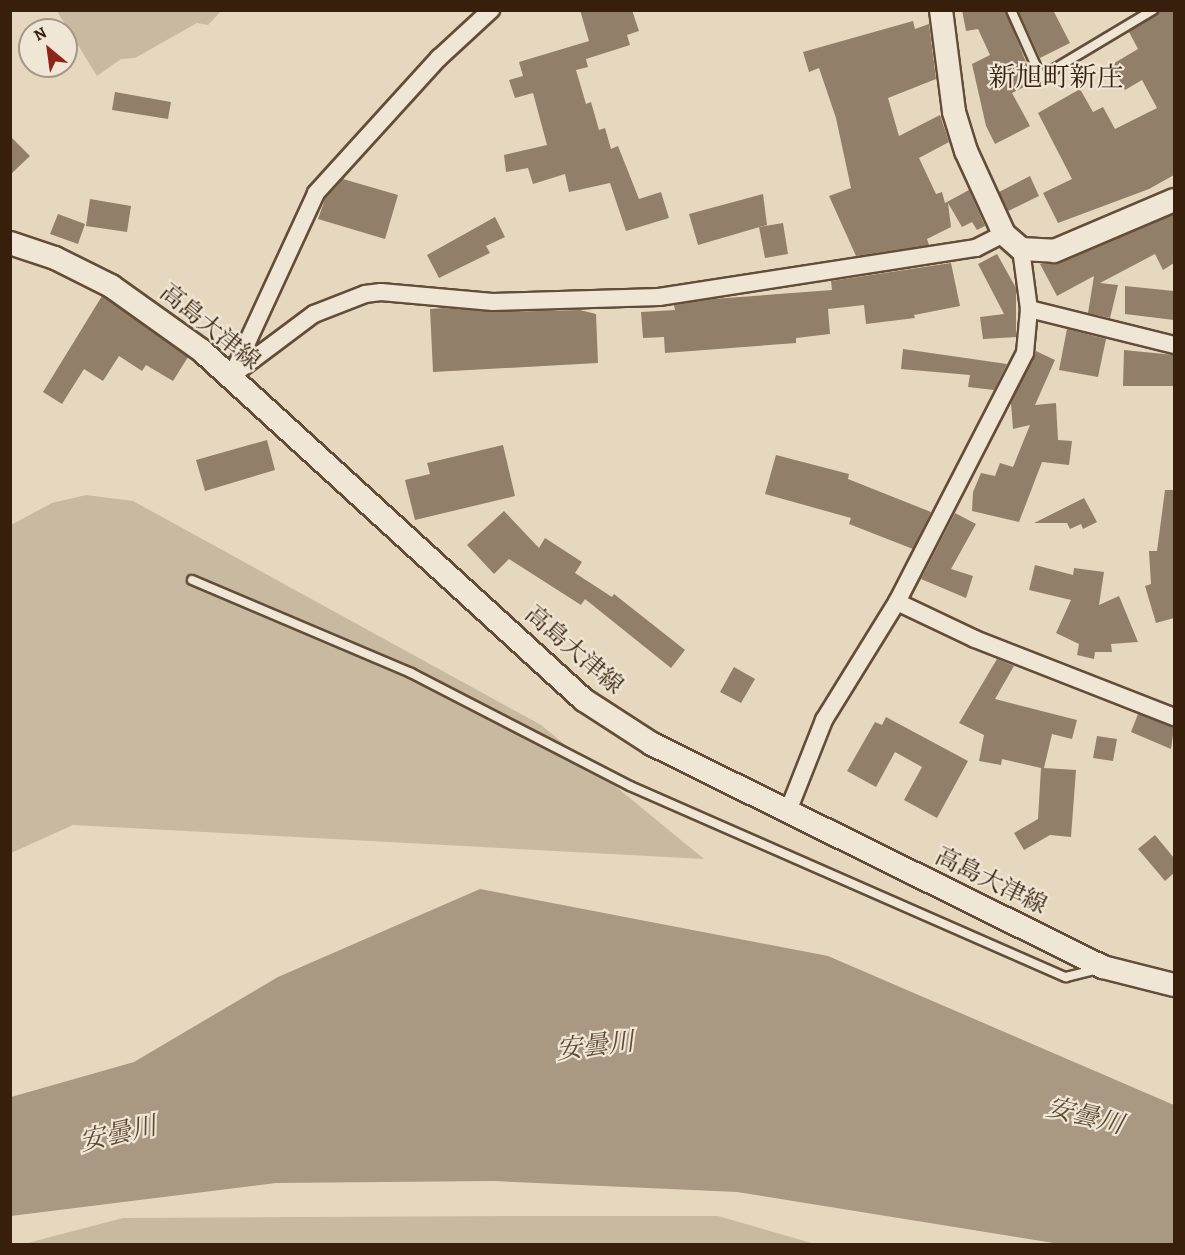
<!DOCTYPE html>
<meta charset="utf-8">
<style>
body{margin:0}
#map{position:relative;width:1185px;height:1255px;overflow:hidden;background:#e6d8bf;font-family:Alegreya,"Noto Serif JP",serif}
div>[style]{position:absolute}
.green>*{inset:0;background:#c8b9a1}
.water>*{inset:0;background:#aa9982}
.building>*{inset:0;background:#927f69}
.roads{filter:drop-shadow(2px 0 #634d39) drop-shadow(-2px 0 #634d39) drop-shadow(0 2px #634d39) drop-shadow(0 -2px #634d39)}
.service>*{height:8px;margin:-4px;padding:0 4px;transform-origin:4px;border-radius:4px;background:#efe6d5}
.minor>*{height:16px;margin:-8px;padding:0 8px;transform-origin:8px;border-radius:8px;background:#efe6d5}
.secondary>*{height:22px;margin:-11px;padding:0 11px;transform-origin:11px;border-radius:11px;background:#efe6d5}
span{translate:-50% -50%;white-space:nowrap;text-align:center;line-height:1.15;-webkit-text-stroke:4.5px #efe6d5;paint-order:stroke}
.street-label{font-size:24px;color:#371f0c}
.water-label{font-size:26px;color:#5f4a35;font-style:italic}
.quarter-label{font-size:27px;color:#371f0c}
.frame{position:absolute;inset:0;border:12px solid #371f0c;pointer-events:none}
.north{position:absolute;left:18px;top:18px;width:60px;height:60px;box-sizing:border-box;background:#efe6d5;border:2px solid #a59685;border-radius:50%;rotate:331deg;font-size:16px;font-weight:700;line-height:24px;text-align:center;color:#371f0c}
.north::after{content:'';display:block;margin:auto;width:21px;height:27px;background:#8f2418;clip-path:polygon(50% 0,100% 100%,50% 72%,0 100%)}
</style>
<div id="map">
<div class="green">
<div style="clip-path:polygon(57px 11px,221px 11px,208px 25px,197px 23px,135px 58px,121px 59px,97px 76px)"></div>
<div style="clip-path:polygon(86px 495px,133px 501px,541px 725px,704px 859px,73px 825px,11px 853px,11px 525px,52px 503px)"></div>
<div style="clip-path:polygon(518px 1216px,718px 1216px,815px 1244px,24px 1244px,123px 1218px)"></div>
</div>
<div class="water">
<div style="clip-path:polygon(480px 889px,828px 956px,1174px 1105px,1174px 1244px,1060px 1244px,737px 1192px,494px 1181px,276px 1183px,11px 1216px,11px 1097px,134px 1062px,278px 977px)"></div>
</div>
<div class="building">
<div style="clip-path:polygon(580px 10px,632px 10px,639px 31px,627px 35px,630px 45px,586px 59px,588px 67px,576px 70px,586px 104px,591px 102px,599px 130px,605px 128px,611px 149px,618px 146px,639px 199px,661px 192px,669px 218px,626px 231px,610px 183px,569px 192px,565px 174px,533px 184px,528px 168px,506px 172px,504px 155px,547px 145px,533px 93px,515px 98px,509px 80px,523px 76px,519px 62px,589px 41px)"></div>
<div style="clip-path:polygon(962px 10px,1005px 10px,1034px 82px,1012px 93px,1030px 126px,995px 144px,986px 126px,972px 64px,990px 55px,978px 29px,966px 31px)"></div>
<div style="clip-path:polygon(1018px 10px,1053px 10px,1070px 43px,1040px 58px)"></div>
<div style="clip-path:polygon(1163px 10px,1174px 10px,1174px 175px,1149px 189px,1058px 223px,1043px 193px,1072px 179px,1038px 113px,1080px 89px,1093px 112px,1103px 107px,1115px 129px,1157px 108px,1142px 80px,1125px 90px,1111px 65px,1138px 49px,1129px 32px)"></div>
<div style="clip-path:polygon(913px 21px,915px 29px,929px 24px,936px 79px,888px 98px,899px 136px,940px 115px,949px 142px,919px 158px,936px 194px,942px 192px,945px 203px,969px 190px,985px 226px,977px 230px,972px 222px,962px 227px,948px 203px,951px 227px,927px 239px,929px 245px,856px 256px,829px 196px,851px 188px,836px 118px,819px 68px,809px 72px,803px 52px)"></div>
<div style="clip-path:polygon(115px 92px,171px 102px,168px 119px,112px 110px)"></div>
<div style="clip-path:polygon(10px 136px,30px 156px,10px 175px)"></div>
<div style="clip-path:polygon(1030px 176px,1039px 196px,1008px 211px,999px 192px)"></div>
<div style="clip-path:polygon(343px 179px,398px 195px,385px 239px,318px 219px,325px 199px)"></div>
<div style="clip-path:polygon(763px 194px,767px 225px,698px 245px,689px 214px)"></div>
<div style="clip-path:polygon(90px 199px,131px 206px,127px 232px,86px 226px)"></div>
<div style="clip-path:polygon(58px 214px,85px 224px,78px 244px,50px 234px)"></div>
<div style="clip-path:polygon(1174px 214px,1174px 263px,1163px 270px,1155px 254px,1100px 283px,1118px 285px,1110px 318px,1088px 313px,1094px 276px,1057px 296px,1040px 264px,1059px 263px)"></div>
<div style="clip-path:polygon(495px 217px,505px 237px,486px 246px,490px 253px,439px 278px,427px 255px)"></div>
<div style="clip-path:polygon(783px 223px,788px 254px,765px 258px,759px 227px)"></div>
<div style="clip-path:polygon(997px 254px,1016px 288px,1016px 337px,983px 339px,980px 317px,1004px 314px,978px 264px)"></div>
<div style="clip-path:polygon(951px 263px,960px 306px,914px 315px,915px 318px,866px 324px,864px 305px,828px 309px,830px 334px,796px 338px,796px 343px,665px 353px,664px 337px,643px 338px,641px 312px,675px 310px,674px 305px,713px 299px,832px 290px,831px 281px)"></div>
<div style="clip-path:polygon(1125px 286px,1174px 291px,1174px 320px,1125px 314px)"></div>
<div style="clip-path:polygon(102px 296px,188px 357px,173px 381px,146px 365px,142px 371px,119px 356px,103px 381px,84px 369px,62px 404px,43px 392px)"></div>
<div style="clip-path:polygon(444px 308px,493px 312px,580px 310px,596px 314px,598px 363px,433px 372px,430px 309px)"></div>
<div style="clip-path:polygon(1067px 329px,1106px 339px,1098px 377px,1059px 370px)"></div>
<div style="clip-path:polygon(903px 349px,1007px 364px,994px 390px,968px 387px,970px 375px,901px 369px)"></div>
<div style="clip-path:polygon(1124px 350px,1174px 355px,1174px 386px,1123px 386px)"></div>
<div style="clip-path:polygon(1036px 351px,1055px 360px,1035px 405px,1056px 403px,1058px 440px,1072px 441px,1069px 465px,1042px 462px,1019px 522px,972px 511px,973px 492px,981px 473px,995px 476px,1000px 463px,1013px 467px,1030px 425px,1013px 429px,1011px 403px)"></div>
<div style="clip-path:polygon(267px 440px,275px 470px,205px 491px,196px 460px)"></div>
<div style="clip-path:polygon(503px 445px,515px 496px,415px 520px,405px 480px,430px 474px,427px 463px)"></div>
<div style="clip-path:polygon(776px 455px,849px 474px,848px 479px,931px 512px,913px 549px,849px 524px,851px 518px,765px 494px)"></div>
<div style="clip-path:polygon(1165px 490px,1174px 490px,1174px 618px,1156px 623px,1145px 586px,1151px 584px,1149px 551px,1157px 551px)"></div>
<div style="clip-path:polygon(1084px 498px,1097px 522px,1083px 529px,1081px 524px,1070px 529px,1067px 523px,1034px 523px)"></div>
<div style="clip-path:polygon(504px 511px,539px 548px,545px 538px,582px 562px,575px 573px,612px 597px,614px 594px,685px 650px,671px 668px,585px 599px,581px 605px,509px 559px,494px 574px,467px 545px)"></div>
<div style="clip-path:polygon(955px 513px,976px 524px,951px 569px,973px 576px,966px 598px,921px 579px)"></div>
<div style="clip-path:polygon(1035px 565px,1073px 575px,1074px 568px,1104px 572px,1099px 605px,1119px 596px,1138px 642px,1111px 644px,1112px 652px,1095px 652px,1094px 659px,1077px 655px,1079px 644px,1056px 633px,1071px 600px,1029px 590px)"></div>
<div style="clip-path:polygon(997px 659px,1014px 666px,995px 699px,1077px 720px,1072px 739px,1052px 734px,1044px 768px,1076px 770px,1071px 837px,1050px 835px,1024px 850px,1014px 833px,1038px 819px,1041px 768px,1002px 759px,1001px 765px,979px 761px,984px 735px,959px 723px)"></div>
<div style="clip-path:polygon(734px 667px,755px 679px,741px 703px,720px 692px)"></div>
<div style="clip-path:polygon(1138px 714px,1174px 727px,1171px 749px,1131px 732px)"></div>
<div style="clip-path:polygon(886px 717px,968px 761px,937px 818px,904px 800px,922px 767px,895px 752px,876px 787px,847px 771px,875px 722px,882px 725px)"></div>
<div style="clip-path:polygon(1097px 736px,1117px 739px,1113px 761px,1093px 758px)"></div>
<div style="clip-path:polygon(1155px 835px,1174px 858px,1174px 873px,1165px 881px,1138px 849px)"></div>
</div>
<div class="roads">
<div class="service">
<div style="left:1011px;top:10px;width:73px;rotate:65.9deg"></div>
<div style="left:1041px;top:77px;width:131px;rotate:-30.9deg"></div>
<div style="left:192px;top:580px;width:238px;rotate:23deg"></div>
<div style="left:411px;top:673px;width:246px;rotate:27.3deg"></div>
<div style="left:630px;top:786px;width:476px;rotate:23.7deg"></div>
<div style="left:1066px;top:977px;width:32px;rotate:-14deg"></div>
</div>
<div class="minor">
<div style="left:1029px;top:309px;width:149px;rotate:13.9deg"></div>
<div style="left:233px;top:373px;width:198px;rotate:-65.2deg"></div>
<div style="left:316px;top:193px;width:183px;rotate:-47.7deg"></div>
<div style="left:439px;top:58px;width:71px;rotate:-42.7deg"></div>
<div style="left:231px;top:376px;width:104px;rotate:-36.8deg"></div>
<div style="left:314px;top:314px;width:55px;rotate:-21.4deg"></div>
<div style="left:365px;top:294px;width:16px;rotate:-7deg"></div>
<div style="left:381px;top:292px;width:112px;rotate:5.1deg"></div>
<div style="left:493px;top:302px;width:166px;rotate:-1.7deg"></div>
<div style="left:659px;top:297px;width:321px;rotate:-8.8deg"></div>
<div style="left:976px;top:248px;width:31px;rotate:-27deg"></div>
<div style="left:897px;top:602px;width:86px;rotate:25.4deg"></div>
<div style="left:975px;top:639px;width:214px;rotate:21.4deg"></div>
<div style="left:788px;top:811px;width:98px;rotate:-68.4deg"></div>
<div style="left:824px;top:720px;width:139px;rotate:-58.3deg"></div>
<div style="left:897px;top:602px;width:280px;rotate:-62.8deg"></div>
<div style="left:1025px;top:353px;width:44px;rotate:-84.8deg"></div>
<div style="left:1029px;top:309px;width:61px;rotate:-97.6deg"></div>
</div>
<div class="secondary">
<div style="left:941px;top:10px;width:103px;rotate:82.7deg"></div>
<div style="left:954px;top:112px;width:41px;rotate:72.9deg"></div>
<div style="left:966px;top:151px;width:91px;rotate:65.4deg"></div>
<div style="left:1004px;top:234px;width:23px;rotate:41deg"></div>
<div style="left:1021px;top:249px;width:33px;rotate:3deg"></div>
<div style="left:1054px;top:251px;width:130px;rotate:-23deg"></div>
<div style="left:10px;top:243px;width:47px;rotate:18.4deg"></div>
<div style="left:55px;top:258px;width:63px;rotate:26.6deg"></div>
<div style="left:111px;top:286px;width:112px;rotate:35.5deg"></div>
<div style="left:202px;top:351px;width:517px;rotate:42.42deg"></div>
<div style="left:584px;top:700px;width:81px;rotate:32.9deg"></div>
<div style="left:652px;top:744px;width:503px;rotate:26.31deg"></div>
<div style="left:1103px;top:967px;width:73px;rotate:14.2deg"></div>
</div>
</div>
<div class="street-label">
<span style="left:210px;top:327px;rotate:39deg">高島大津線</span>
<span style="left:574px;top:650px;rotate:41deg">高島大津線</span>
<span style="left:991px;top:881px;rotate:26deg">高島大津線</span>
</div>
<div class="water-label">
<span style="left:595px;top:1046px;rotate:-7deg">安曇川</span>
<span style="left:1085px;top:1116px;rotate:14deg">安曇川</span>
<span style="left:118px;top:1134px;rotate:-13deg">安曇川</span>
</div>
<div class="quarter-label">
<span style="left:1056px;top:78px">新旭町新庄</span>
</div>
<div class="frame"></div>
<div class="north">N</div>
</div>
